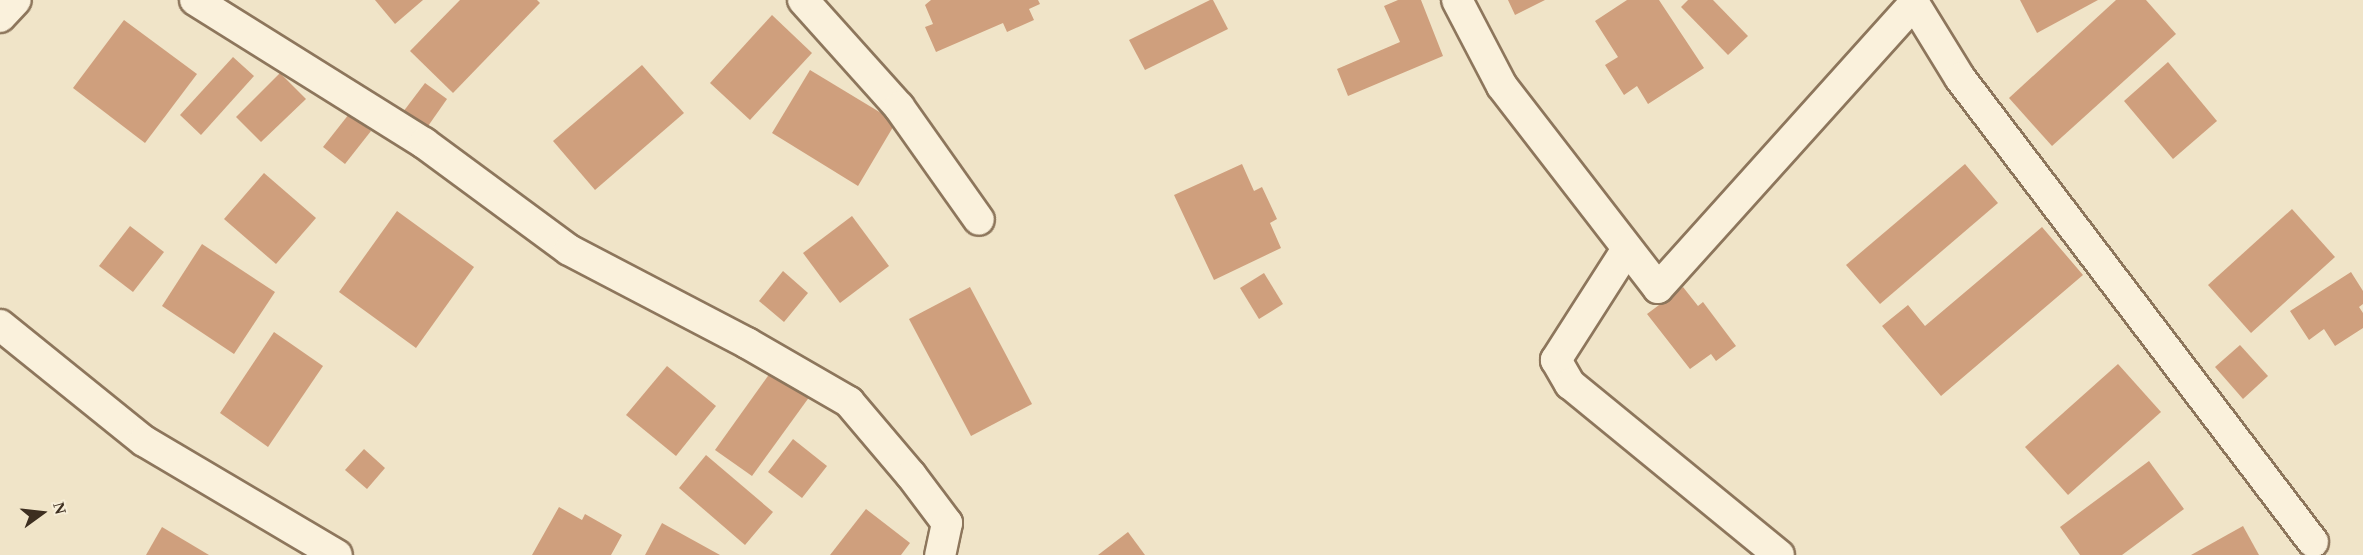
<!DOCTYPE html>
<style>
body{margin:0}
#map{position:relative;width:2363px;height:555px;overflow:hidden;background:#f0e4c8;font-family:"Times New Roman",serif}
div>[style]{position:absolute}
.building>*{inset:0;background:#cf9f7d}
.roads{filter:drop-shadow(2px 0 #8d765c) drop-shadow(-2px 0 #8d765c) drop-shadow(0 2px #8d765c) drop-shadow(0 -2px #8d765c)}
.minor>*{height:30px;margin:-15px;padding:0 15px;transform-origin:15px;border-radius:15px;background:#faf1dc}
span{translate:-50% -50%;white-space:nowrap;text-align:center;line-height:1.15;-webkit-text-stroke:6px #f7eed8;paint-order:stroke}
.north{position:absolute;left:12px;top:483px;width:60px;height:60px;-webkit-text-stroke:4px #f7eed8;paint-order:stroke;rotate:75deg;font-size:16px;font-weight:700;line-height:24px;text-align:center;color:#3d2e20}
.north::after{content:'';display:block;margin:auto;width:21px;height:27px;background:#3d2e20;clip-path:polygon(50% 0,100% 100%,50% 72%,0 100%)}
</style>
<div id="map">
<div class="building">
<div style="clip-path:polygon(375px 0,423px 0,395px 24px)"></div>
<div style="clip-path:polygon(460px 0,537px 0,540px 3px,453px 93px,410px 51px)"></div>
<div style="clip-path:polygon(931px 0,1038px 0,1040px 4px,1029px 9px,1034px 20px,1007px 32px,1003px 23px,936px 52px,925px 27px,933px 24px,925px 5px)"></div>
<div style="clip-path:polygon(1210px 0,1213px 0,1228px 29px,1145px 70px,1129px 40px)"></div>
<div style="clip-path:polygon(1398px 0,1421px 0,1443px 56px,1348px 96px,1337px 69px,1400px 42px,1384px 6px)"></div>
<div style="clip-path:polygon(1508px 0,1545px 0,1515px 15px)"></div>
<div style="clip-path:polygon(1627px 0,1659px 0,1704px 68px,1648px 104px,1637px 86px,1624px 95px,1605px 65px,1618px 57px,1595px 21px)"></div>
<div style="clip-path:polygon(1688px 0,1713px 0,1748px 36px,1728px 55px,1681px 7px)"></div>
<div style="clip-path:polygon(2020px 0,2098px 0,2037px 33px)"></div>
<div style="clip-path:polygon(2116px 0,2146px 0,2176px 34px,2052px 146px,2009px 98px)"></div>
<div style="clip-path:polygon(772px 15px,812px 53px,750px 120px,710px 83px)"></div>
<div style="clip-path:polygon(124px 20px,197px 74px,145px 143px,73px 88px)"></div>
<div style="clip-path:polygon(233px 57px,254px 76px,201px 135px,180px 115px)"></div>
<div style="clip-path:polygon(2168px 62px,2217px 121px,2173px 159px,2124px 101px)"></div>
<div style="clip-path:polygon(642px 65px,684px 113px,595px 190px,553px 141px)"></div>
<div style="clip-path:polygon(810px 70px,896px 122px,858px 186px,772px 133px)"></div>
<div style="clip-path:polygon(280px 73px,306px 99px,261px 142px,236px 117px)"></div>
<div style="clip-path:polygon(425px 83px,447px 99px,426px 129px,403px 112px)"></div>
<div style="clip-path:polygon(349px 114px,371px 131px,345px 164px,323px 147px)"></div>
<div style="clip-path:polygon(1242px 164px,1254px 191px,1262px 187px,1277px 219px,1270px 223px,1281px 248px,1214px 280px,1174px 195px)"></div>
<div style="clip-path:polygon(1965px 164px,1998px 203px,1880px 304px,1846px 265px)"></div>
<div style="clip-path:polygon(264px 173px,316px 218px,276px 264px,224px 219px)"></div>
<div style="clip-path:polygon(2292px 209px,2335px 257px,2251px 333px,2208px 285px)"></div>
<div style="clip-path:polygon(397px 211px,474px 267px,416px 348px,339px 292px)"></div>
<div style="clip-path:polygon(852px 216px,889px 266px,840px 303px,803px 253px)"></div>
<div style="clip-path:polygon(130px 226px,164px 252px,133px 292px,99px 266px)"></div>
<div style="clip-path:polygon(2042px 227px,2083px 275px,1941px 396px,1882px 326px,1908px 305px,1925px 326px)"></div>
<div style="clip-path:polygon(202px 244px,275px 292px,234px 354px,162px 306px)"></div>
<div style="clip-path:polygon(783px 271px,808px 293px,784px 322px,759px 301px)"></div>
<div style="clip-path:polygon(2351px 272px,2363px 291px,2363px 304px,2359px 307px,2363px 313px,2363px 328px,2335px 346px,2324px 329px,2309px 340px,2290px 311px)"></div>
<div style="clip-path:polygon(1264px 273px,1283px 304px,1259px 319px,1240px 288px)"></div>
<div style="clip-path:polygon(970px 287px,1032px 404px,971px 436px,909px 319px)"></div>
<div style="clip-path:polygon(1683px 287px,1698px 306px,1703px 302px,1736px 346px,1716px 361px,1711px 354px,1690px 369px,1647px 314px)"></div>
<div style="clip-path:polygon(274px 332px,323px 366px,268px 447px,220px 413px)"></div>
<div style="clip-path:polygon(2240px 345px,2268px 376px,2243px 399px,2215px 367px)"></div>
<div style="clip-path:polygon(2118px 364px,2161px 412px,2068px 495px,2025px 447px)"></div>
<div style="clip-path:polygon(667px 366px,716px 406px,676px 456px,626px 415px)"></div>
<div style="clip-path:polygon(773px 369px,810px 396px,752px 476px,715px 450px)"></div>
<div style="clip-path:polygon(793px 439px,827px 466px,802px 498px,768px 472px)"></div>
<div style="clip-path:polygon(364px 449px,385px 468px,367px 489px,345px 470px)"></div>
<div style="clip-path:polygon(706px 455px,773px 512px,745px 545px,679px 488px)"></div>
<div style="clip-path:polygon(2149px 461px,2184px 509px,2122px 555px,2080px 555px,2060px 527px)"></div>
<div style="clip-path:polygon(559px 507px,582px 520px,585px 514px,622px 535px,611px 555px,532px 555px)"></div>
<div style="clip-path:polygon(866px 509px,910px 543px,901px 555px,830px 555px)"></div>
<div style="clip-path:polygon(662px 523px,720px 555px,645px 555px)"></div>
<div style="clip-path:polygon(2243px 526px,2259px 555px,2191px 555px)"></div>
<div style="clip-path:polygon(162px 527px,209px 555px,146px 555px)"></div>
<div style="clip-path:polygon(1128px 532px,1145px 555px,1098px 555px)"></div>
</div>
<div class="roads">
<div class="minor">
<div style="left:195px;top:0;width:270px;rotate:32deg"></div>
<div style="left:424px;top:143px;width:180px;rotate:36.4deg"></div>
<div style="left:569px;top:250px;width:201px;rotate:27.6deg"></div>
<div style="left:747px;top:343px;width:118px;rotate:30deg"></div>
<div style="left:849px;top:402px;width:96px;rotate:49.7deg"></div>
<div style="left:911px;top:475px;width:60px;rotate:53.1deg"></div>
<div style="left:947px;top:523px;width:33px;rotate:102deg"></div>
<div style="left:803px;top:0;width:144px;rotate:48.1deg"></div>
<div style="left:899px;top:107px;width:138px;rotate:54.7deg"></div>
<div style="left:1457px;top:0;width:97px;rotate:62.4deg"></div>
<div style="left:1502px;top:86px;width:255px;rotate:52.3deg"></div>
<div style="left:1658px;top:288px;width:382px;rotate:-48deg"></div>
<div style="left:1912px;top:0;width:92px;rotate:58.4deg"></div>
<div style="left:1960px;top:78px;width:583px;rotate:52.74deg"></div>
<div style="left:0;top:17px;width:23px;rotate:-47deg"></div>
<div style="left:1627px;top:249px;width:132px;rotate:122.6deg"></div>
<div style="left:1556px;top:360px;width:28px;rotate:60deg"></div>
<div style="left:1570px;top:384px;width:270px;rotate:39.3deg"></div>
<div style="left:0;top:325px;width:185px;rotate:38.9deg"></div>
<div style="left:144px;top:441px;width:224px;rotate:30.6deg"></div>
</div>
</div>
<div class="north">N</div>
</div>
